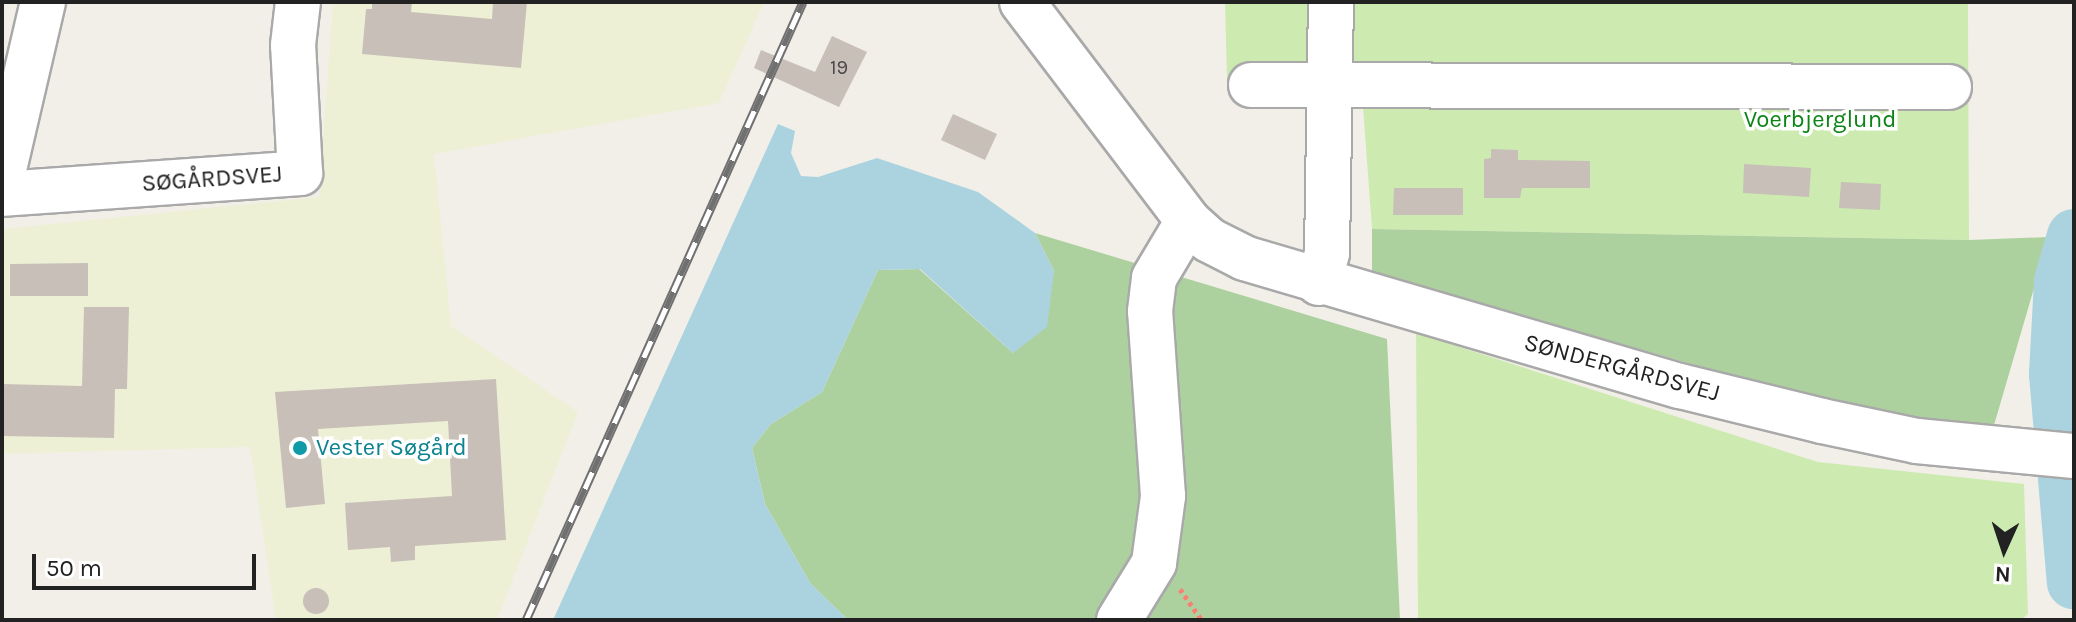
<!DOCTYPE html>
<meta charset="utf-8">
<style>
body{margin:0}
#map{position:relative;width:2076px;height:622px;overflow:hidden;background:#f2efe9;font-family:Karla,sans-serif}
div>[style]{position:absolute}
.farmland>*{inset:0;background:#eef0d5}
.grass>*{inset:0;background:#cdebb0}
.forest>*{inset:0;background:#add19e}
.water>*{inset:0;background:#aad3df}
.river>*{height:54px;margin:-27px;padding:0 27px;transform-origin:27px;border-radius:27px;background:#aad3df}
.building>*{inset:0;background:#c7bfb8}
.round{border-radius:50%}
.path>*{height:5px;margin-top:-2.5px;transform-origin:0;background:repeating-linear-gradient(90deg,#fa8072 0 4px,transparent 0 8px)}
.roads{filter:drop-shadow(2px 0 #a9a9a9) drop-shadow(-2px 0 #a9a9a9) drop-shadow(0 2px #a9a9a9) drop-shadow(0 -2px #a9a9a9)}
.minor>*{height:44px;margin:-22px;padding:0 22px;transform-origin:22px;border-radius:22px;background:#fff}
.rail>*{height:9px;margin-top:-4.5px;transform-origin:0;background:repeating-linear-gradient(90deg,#fff 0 18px,#707070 0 36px);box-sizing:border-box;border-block:2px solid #707070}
.dots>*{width:22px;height:22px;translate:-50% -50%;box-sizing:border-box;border:4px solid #fff;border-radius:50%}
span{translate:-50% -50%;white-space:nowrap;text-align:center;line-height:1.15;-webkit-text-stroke:7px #fff;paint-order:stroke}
.number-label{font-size:20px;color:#4b4948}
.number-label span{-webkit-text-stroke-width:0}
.park-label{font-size:24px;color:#0c8416}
.street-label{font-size:24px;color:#222}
.culture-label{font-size:24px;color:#0d838f}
.left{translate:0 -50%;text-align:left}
.frame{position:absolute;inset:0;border:4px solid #222;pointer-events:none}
.north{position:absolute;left:1964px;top:510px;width:80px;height:80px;-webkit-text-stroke:6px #fff;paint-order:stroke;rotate:183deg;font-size:22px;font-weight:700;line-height:32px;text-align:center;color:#222}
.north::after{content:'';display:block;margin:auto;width:28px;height:36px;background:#222;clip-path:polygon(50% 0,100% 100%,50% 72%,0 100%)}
.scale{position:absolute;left:32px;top:554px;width:224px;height:36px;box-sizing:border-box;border:4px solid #222;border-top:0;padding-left:10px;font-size:24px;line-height:28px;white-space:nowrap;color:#222;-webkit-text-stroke:6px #fff;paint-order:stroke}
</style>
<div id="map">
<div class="farmland">
<div style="clip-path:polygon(333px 2px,764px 2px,719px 103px,434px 154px,451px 326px,578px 412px,497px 620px,276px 620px,250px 447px,2px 454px,2px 229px,319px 197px)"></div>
</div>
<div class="grass">
<div style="clip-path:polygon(1225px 2px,1968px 2px,1969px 240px,1372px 229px,1363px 107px,1227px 80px)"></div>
<div style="clip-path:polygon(1416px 333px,1818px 462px,2024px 484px,2028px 614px,2021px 620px,1418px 620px)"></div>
</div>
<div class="forest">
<div style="clip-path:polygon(1372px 229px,1969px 240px,2049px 237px,1992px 432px,1790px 392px,1372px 273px)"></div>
<div style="clip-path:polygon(1035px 233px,1387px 339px,1400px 620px,848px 620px,810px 583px,765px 504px,752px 448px,771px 424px,822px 392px,878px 270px,919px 269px,1013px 353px,1054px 271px)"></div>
</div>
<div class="water">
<div style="clip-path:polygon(778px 124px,795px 131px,791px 153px,801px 176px,818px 177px,877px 158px,978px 192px,1035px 233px,1054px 271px,1047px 327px,1013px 353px,920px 269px,878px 270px,822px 392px,771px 424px,752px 448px,765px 504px,810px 583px,848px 620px,553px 620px)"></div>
</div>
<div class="river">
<div style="left:2074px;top:236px;width:47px;rotate:106.1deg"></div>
<div style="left:2061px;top:281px;width:93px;rotate:93.1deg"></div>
<div style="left:2056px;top:374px;width:209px;rotate:85.1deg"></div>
</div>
<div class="building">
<div style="clip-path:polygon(372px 2px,412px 2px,411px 12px,492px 19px,493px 2px,527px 2px,521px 68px,362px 54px,366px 9px,372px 9px)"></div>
<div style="clip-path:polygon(832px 36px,867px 52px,839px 107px,754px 68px,761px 50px,815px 72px)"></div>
<div style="clip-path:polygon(953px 114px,997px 134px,985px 160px,941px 140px)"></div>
<div style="clip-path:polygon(1491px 149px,1518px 150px,1518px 160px,1590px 161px,1590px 188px,1522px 188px,1520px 198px,1484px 198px,1484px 159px,1491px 158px)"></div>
<div style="clip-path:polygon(1744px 164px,1811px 168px,1809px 197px,1743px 193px)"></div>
<div style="clip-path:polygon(1841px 182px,1881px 184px,1880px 210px,1839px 208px)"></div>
<div style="clip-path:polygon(1394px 188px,1463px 188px,1463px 215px,1393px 215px)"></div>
<div style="clip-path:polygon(88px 263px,88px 296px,10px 296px,10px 264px)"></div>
<div style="clip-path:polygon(84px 307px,129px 307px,127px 389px,115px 389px,114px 438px,2px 436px,2px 384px,82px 386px)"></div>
<div style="clip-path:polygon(496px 379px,506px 540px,415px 546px,415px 560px,391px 562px,390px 547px,348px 550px,345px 503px,452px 496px,448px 421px,318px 429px,325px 504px,286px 508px,275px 392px)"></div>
<div class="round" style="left:303px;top:588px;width:26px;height:26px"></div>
</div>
<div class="path">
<div style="left:1180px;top:589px;width:38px;rotate:55deg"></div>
</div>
<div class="roads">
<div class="minor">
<div style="left:1022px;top:2px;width:275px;rotate:52.8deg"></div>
<div style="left:1188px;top:221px;width:28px;rotate:42deg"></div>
<div style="left:1209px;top:240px;width:39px;rotate:27deg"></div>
<div style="left:1244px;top:258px;width:454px;rotate:16.4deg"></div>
<div style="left:1680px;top:386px;width:146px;rotate:13.8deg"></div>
<div style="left:1822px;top:421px;width:97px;rotate:11.9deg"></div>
<div style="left:1917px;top:441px;width:158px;rotate:5.5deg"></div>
<div style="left:1251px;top:85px;width:698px;rotate:0.16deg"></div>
<div style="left:2px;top:178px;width:181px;rotate:-76.9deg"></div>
<div style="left:2px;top:194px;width:299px;rotate:-4deg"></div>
<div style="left:300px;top:173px;width:128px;rotate:-93.1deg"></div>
<div style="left:293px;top:45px;width:43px;rotate:-83.4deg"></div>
<div style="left:1319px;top:283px;width:31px;rotate:-75deg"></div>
<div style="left:1327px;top:253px;width:251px;rotate:-89.1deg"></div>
<div style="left:1119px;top:620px;width:67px;rotate:-58.4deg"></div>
<div style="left:1154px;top:563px;width:68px;rotate:-82.3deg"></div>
<div style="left:1163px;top:496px;width:185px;rotate:-94deg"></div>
<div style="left:1150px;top:311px;width:33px;rotate:-83deg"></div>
<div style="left:1154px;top:278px;width:66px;rotate:-59.2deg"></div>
</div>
</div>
<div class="rail">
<div style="left:526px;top:620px;width:677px;rotate:-65.86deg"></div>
</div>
<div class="dots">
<div style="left:300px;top:448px;background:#0f9aa8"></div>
</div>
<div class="number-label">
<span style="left:839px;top:67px">19</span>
</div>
<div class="park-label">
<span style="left:1820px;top:120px">Voerbjerglund</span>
</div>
<div class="street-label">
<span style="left:212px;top:179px;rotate:-4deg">SØGÅRDSVEJ</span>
<span style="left:1622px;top:368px;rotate:15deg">SØNDERGÅRDSVEJ</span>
</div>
<div class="culture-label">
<span class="left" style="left:316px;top:448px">Vester Søgård</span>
</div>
<div class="frame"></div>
<div class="north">N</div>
<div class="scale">50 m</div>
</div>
